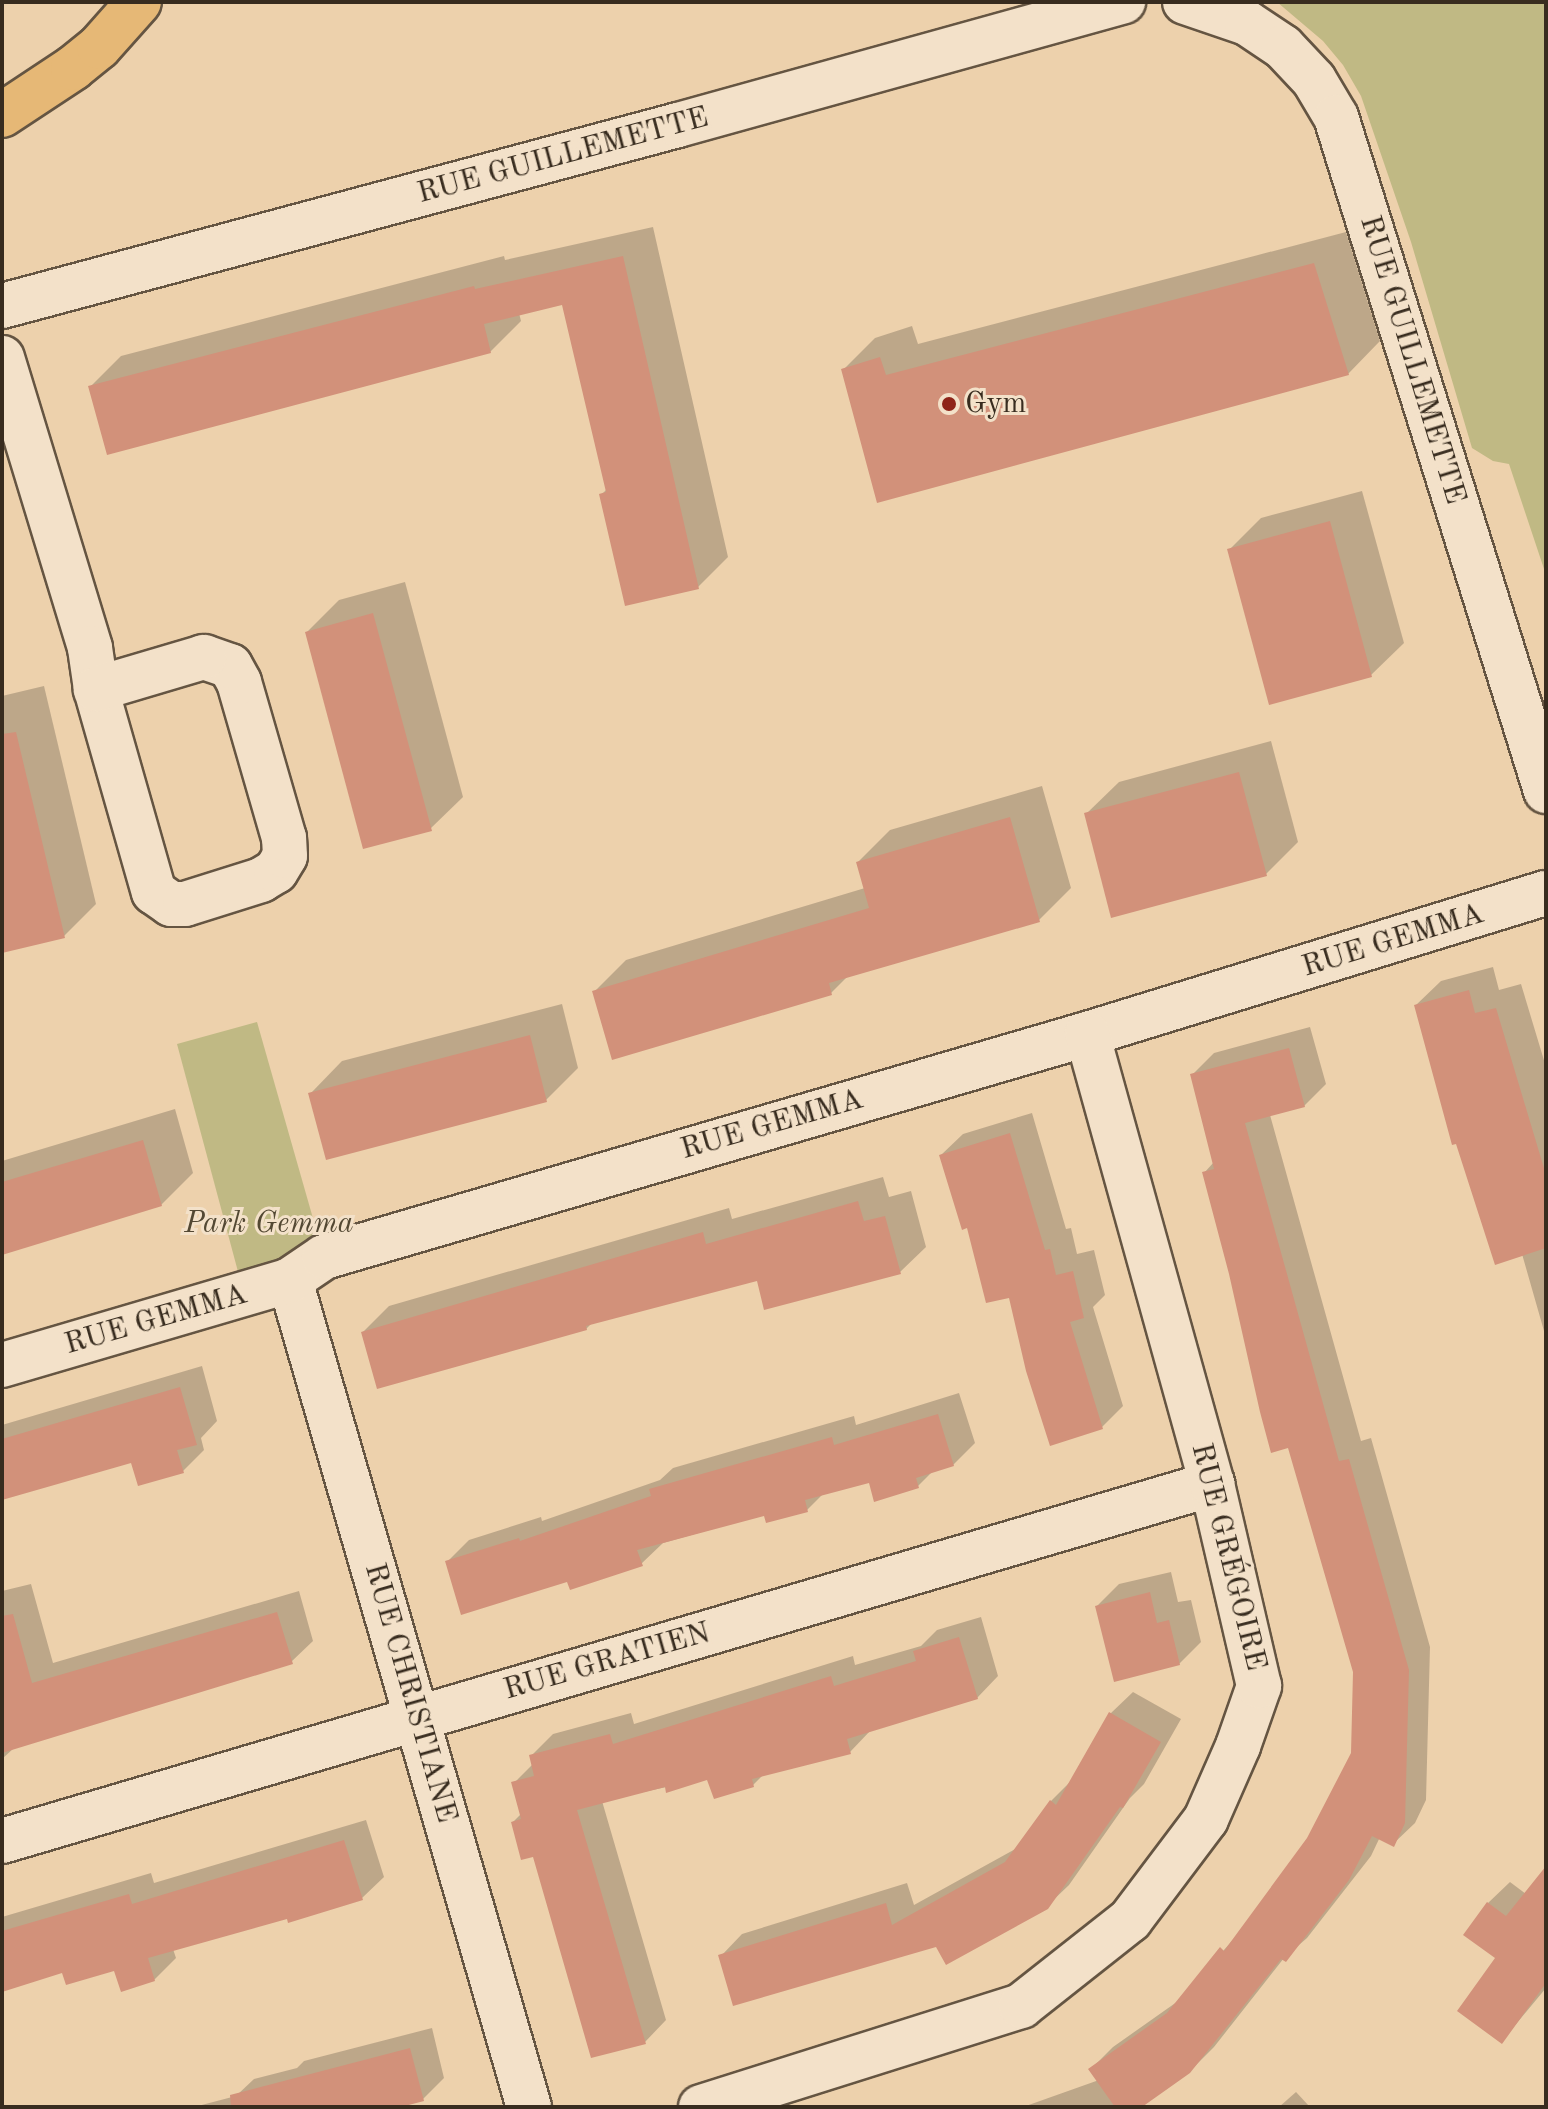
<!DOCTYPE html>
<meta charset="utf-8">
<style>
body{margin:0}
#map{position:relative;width:1548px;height:2109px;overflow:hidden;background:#edd1ac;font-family:"Old Standard TT",serif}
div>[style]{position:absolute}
.green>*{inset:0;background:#c0b984}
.shadow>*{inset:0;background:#0003}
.building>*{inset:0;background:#d2917a}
.roads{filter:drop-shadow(2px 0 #655542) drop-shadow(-2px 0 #655542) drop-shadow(0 2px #655542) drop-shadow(0 -2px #655542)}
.street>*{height:44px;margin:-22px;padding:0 22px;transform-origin:22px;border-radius:22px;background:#f3e1c9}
.highway>*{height:44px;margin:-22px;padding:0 22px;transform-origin:22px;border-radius:22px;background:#e6b876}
.dots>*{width:22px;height:22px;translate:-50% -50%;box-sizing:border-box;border:4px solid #f3e1c9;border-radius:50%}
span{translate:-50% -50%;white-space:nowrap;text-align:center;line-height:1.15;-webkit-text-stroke:6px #f3e1c9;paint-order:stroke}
.street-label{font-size:30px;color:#382c1f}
.poi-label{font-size:30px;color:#382c1f}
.left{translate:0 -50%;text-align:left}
.park-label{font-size:30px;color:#534833;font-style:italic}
.frame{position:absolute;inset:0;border:4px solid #382c1f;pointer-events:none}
</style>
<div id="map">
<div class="green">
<div style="clip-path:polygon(1277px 2px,1546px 2px,1546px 575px,1509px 464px,1493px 461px,1472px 448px,1411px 242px,1361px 96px,1343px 65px,1323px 41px)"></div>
<div style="clip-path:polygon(257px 1022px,324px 1257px,244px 1294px,177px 1044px)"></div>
</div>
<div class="shadow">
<div style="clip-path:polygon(653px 227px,728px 557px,698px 587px,601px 495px,607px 489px,564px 302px,519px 313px,521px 321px,490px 352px,90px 387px,121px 356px,504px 256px,505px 260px)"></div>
<div style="clip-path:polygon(1346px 232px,1380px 341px,1348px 374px,878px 501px,843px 370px,875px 338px,912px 326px,918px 344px)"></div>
<div style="clip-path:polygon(1362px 491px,1404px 643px,1371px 675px,1229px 550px,1261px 518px)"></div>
<div style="clip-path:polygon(405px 582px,463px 797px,430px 829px,307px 632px,339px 600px)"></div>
<div style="clip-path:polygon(44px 686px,96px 904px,64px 936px,2px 951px,2px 696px)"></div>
<div style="clip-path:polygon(1271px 741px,1298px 842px,1266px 874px,1086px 814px,1119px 782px)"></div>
<div style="clip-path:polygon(1042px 786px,1071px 888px,1039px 920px,849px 975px,831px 993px,594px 992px,626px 960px,865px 888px,858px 862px,890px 830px)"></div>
<div style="clip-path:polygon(1493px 967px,1499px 990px,1521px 984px,1546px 1067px,1546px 1338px,1522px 1254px,1416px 1005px,1441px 981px)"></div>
<div style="clip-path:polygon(562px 1004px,578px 1068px,546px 1100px,310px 1094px,342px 1061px)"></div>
<div style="clip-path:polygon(1310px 1027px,1326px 1084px,1304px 1106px,1270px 1115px,1361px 1441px,1371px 1438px,1430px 1647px,1426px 1800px,1415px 1823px,1393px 1844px,1380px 1837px,1371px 1856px,1307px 1938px,1284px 1958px,1214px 2047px,1191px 2070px,1138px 2107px,1023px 2107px,1099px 2080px,1091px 2069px,1113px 2047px,1181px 1999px,1245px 1926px,1309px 1839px,1353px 1753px,1355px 1672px,1290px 1446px,1231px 1273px,1204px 1173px,1214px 1162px,1192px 1075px,1214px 1053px)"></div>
<div style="clip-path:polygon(175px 1109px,193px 1173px,161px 1205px,2px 1253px,2px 1161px)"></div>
<div style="clip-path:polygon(1032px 1113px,1066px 1229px,1071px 1228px,1077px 1254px,1094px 1250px,1105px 1295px,1093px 1307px,1123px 1406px,1102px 1427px,1011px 1295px,969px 1226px,941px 1155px,963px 1134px)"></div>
<div style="clip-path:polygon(883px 1177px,889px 1197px,911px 1191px,926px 1247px,900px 1272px,758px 1279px,592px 1323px,586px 1329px,363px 1332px,389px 1306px,729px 1208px,732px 1219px)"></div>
<div style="clip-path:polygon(202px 1366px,217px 1421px,201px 1438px,204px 1450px,183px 1471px,133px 1460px,2px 1499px,2px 1425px)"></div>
<div style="clip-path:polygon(959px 1393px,975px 1443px,953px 1465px,934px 1470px,918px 1486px,870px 1481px,824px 1493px,807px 1510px,765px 1514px,663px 1543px,641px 1564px,568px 1580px,447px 1562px,469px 1540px,541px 1517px,542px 1521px,660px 1480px,673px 1468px,854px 1416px,856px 1425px)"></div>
<div style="clip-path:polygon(1171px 1572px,1178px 1602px,1191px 1600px,1201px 1642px,1179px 1664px,1097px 1606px,1119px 1584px)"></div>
<div style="clip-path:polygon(31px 1584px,53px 1663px,299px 1591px,313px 1641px,291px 1662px,14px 1748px,2px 1759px,2px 1591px)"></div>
<div style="clip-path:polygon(981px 1617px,998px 1676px,977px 1698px,871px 1730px,850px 1752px,764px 1774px,753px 1785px,708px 1778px,602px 1801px,666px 2020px,645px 2042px,513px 1822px,521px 1814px,514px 1783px,533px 1764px,531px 1756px,553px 1734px,631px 1713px,634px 1724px,853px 1656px,855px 1665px,921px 1646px,937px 1630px)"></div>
<div style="clip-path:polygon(1133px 1692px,1181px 1719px,1144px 1784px,1130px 1798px,1069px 1885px,1046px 1907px,937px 1944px,721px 1956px,742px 1934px,907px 1883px,914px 1905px,1019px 1847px,1051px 1801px,1072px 1780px,1111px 1713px)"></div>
<div style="clip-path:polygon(366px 1820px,384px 1877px,362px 1898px,173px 1949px,176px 1958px,154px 1980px,116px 1968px,64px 1970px,2px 1989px,2px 1917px,151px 1873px,154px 1883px)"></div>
<div style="clip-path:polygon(1546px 1869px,1546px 1988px,1502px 2041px,1498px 1957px,1488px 1903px,1510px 1882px,1526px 1894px)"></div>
<div style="clip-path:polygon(432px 2028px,444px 2078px,423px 2099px,395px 2107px,194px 2107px,236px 2096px,254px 2079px,297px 2068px,304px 2061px)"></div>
<div style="clip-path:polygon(1296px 2092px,1310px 2107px,1279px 2107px)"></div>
</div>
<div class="building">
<div style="clip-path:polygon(623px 256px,699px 589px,625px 606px,599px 494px,606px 492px,562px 305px,484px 324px,491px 353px,107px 455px,88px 386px,474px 286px,475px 289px)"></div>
<div style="clip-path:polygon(1314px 263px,1349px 375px,877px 503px,841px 369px,880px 357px,886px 375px)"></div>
<div style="clip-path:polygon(1330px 521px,1372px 677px,1269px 705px,1227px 549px)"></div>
<div style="clip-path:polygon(373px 613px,432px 831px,363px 849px,305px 632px)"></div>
<div style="clip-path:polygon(16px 732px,65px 938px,2px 953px,2px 734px)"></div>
<div style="clip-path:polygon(1239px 772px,1267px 876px,1111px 918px,1084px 813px)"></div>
<div style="clip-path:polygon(1010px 817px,1040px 922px,829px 983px,832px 995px,612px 1060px,592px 991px,869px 908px,856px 862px)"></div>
<div style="clip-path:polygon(1469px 990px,1475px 1013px,1496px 1008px,1546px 1175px,1546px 1248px,1495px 1265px,1456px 1144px,1452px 1145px,1414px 1005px)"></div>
<div style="clip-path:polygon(530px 1035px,547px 1102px,326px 1160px,308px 1093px)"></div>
<div style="clip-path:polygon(1289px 1048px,1305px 1107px,1245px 1123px,1339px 1461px,1349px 1459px,1409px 1670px,1405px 1823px,1394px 1847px,1372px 1836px,1349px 1880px,1286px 1962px,1281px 1959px,1190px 2073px,1142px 2107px,1115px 2107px,1088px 2069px,1167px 2013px,1220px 1947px,1224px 1951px,1307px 1838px,1351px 1753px,1353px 1672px,1288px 1448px,1271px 1453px,1260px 1412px,1229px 1274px,1202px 1172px,1214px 1169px,1190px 1074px)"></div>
<div style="clip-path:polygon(1010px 1133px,1045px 1250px,1050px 1249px,1056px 1275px,1073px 1271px,1084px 1318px,1070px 1322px,1103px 1429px,1050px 1446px,1026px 1371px,1009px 1298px,986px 1303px,967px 1228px,962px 1230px,939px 1155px)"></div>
<div style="clip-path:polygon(143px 1140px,162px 1206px,2px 1255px,2px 1182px)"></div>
<div style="clip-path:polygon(858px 1201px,864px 1221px,885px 1216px,901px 1274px,764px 1310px,757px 1281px,586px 1326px,587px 1330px,377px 1389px,361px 1332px,703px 1232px,706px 1244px)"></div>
<div style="clip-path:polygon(180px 1387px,197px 1445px,177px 1450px,184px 1473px,138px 1486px,131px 1463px,2px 1500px,2px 1439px)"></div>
<div style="clip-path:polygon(938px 1414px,954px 1466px,916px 1478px,919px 1488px,874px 1502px,869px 1483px,805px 1500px,808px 1512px,766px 1523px,764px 1516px,637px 1550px,643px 1566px,570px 1590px,567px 1582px,461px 1615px,445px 1561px,519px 1538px,520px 1541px,651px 1496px,649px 1489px,832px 1437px,834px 1445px)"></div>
<div style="clip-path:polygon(1150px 1592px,1157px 1623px,1169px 1620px,1180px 1665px,1114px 1682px,1095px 1606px)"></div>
<div style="clip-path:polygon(277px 1612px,293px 1664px,2px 1753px,2px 1616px,13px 1614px,32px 1683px)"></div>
<div style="clip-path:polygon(959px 1637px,978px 1699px,847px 1739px,851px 1754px,752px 1779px,754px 1787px,714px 1799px,707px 1780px,666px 1793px,665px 1787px,577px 1810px,646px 2044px,591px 2058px,533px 1857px,521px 1860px,511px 1822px,521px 1819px,511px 1782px,534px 1776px,529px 1755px,610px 1734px,613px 1744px,831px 1676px,834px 1686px,916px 1661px,913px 1651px)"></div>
<div style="clip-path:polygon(1109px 1712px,1161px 1742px,1123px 1808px,1120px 1807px,1048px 1909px,946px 1965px,936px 1947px,733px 2006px,718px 1955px,886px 1903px,892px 1925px,1005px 1862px,1050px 1800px,1056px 1805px)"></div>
<div style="clip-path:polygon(344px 1840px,363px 1900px,288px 1923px,287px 1919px,148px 1958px,155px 1981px,121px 1992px,114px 1971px,66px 1985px,62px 1973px,2px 1992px,2px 1931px,129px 1894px,132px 1904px)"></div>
<div style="clip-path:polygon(1546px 1866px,1546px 1983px,1502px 2044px,1457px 2011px,1495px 1958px,1463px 1935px,1487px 1902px,1506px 1916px)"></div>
<div style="clip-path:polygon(410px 2048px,424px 2101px,401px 2107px,231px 2107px,230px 2095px)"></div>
</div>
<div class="roads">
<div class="street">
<div style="left:1185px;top:2px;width:65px;rotate:18.7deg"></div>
<div style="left:1247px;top:23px;width:43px;rotate:33.7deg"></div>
<div style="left:1283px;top:47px;width:45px;rotate:46.8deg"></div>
<div style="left:1314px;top:80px;width:43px;rotate:59.3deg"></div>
<div style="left:1336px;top:117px;width:706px;rotate:72.69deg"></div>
<div style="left:2px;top:306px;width:700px;rotate:-14.99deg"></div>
<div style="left:678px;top:125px;width:462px;rotate:-15.5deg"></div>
<div style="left:2px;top:358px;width:303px;rotate:73.1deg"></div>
<div style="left:90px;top:648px;width:41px;rotate:81.7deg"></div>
<div style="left:96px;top:689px;width:211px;rotate:74.1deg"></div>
<div style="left:154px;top:892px;width:21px;rotate:35deg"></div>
<div style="left:171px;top:904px;width:14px"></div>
<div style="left:185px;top:904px;width:80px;rotate:-17.5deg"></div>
<div style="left:261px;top:880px;width:17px;rotate:-31deg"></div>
<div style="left:276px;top:871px;width:17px;rotate:-59deg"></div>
<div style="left:285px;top:856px;width:18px;rotate:-93deg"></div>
<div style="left:284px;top:838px;width:162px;rotate:-106.1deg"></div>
<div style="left:239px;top:682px;width:18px;rotate:-119deg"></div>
<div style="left:230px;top:666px;width:28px;rotate:-161deg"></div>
<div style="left:204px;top:657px;width:113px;rotate:163.5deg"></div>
<div style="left:290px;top:1280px;width:861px;rotate:73.88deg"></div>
<div style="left:2px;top:1365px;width:300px;rotate:-16.4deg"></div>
<div style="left:290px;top:1280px;width:41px;rotate:-34.1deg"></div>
<div style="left:324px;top:1257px;width:795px;rotate:-16.29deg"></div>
<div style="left:1087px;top:1034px;width:480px;rotate:-17.1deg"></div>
<div style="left:2px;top:1841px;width:1262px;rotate:-16.44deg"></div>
<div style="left:701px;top:2107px;width:336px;rotate:-17.5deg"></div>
<div style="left:1021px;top:2006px;width:139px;rotate:-38.3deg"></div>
<div style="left:1130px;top:1920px;width:126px;rotate:-53deg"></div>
<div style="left:1206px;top:1819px;width:80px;rotate:-66.3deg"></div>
<div style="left:1238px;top:1746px;width:64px;rotate:-70.7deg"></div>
<div style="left:1259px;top:1686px;width:207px;rotate:-103.1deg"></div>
<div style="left:1212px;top:1484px;width:467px;rotate:-105.5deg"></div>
</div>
<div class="highway">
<div style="left:2px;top:115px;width:85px;rotate:-33.5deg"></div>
<div style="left:73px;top:68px;width:33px;rotate:-39deg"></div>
<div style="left:99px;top:47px;width:60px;rotate:-48.4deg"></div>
</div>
</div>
<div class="dots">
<div style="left:949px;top:404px;background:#8f2418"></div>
</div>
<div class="street-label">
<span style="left:563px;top:156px;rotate:-15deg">RUE GUILLEMETTE</span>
<span style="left:1412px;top:360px;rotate:73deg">RUE GUILLEMETTE</span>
<span style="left:1393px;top:941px;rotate:-17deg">RUE GEMMA</span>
<span style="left:772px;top:1125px;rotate:-16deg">RUE GEMMA</span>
<span style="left:156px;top:1320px;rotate:-16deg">RUE GEMMA</span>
<span style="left:1228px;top:1557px;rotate:76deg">RUE GRÉGOIRE</span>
<span style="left:607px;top:1662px;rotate:-16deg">RUE GRATIEN</span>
<span style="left:410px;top:1693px;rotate:74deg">RUE CHRISTIANE</span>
</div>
<div class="poi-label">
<span class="left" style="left:965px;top:404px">Gym</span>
</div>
<div class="park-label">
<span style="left:269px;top:1224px">Park Gemma</span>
</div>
<div class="frame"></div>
</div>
